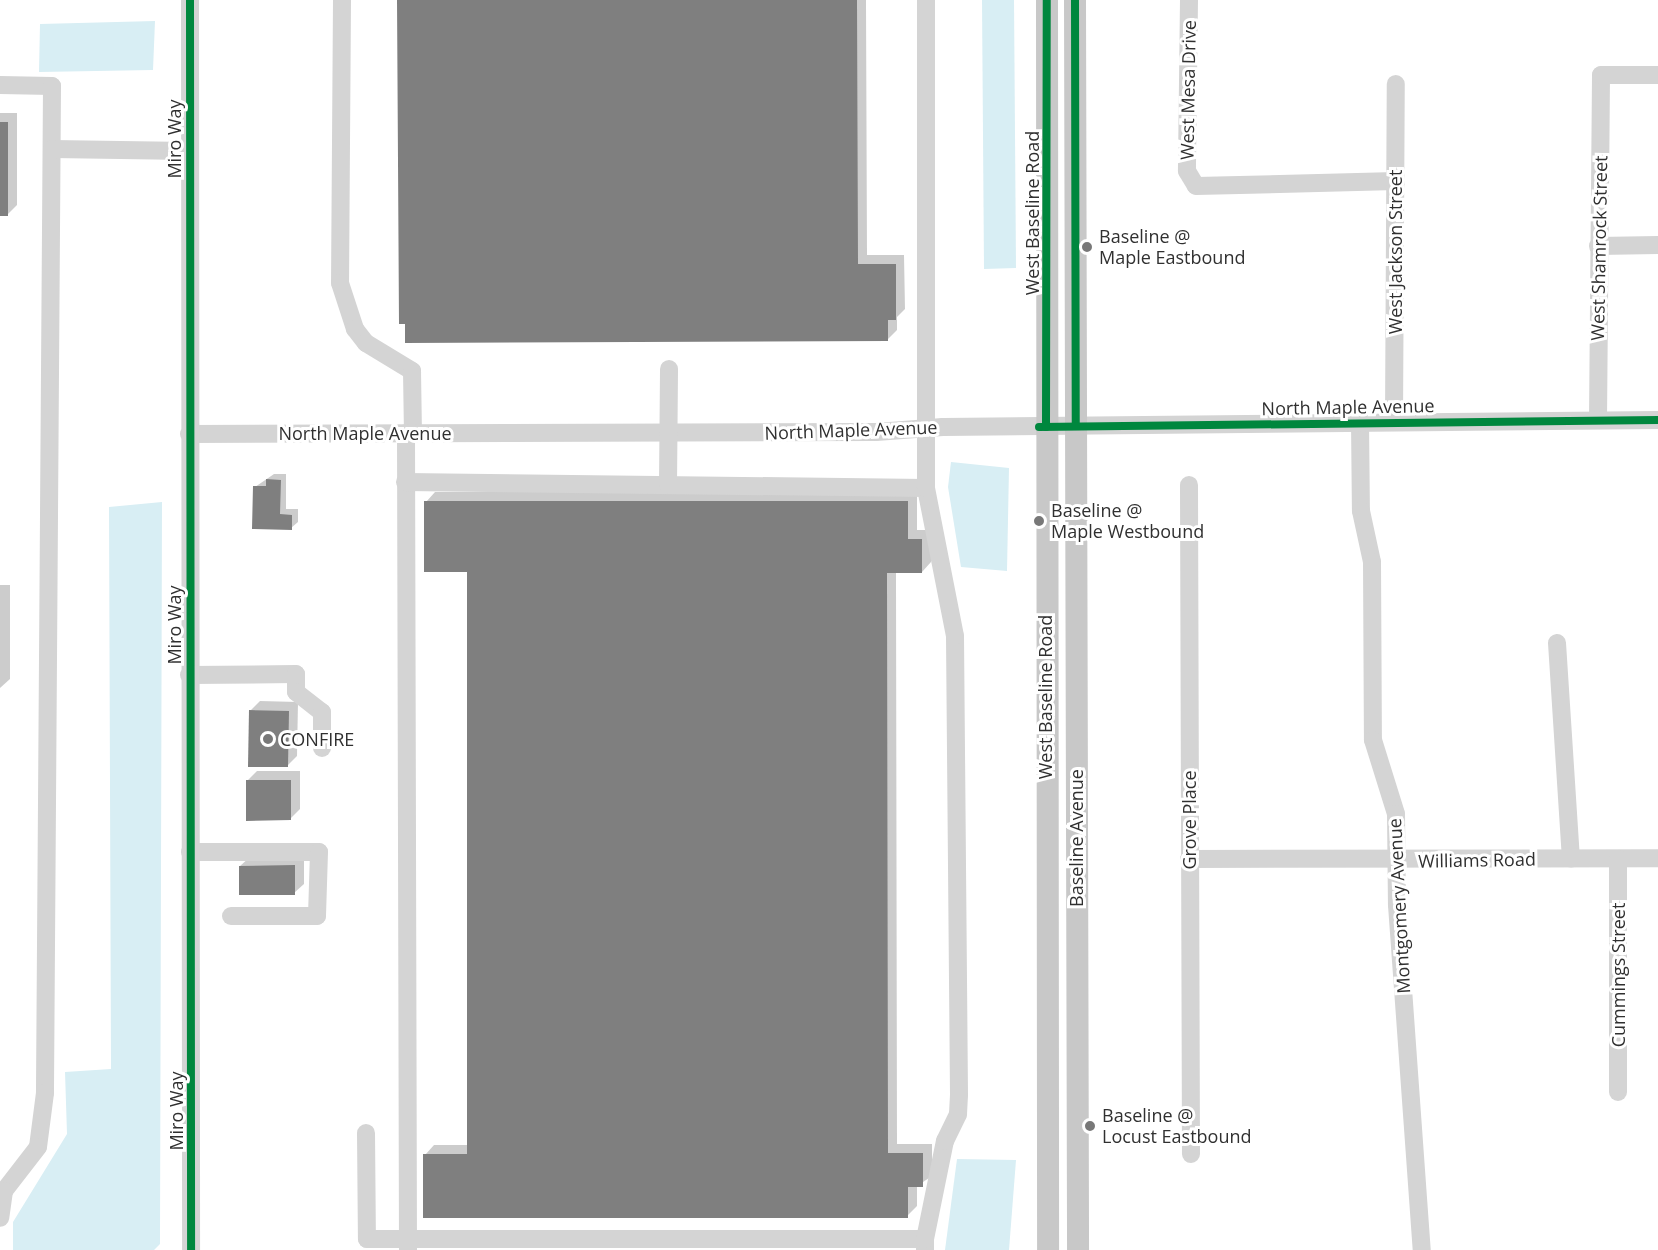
<!DOCTYPE html>
<style>
body{margin:0}
#map{position:relative;width:1658px;height:1250px;overflow:hidden;background:#fff;font-family:"Open Sans",sans-serif}
div>[style]{position:absolute}
.water>*{inset:0;background:#d8eef4}
.shadow>*{inset:0;background:#0003}
.building>*{inset:0;background:#7f7f7f}
.minor>*{height:18px;margin:-9px;padding:0 9px;transform-origin:9px;border-radius:9px;background:#d4d4d4}
.major>*{height:22px;margin:-11px;padding:0 11px;transform-origin:11px;border-radius:11px;background:#c8c8c8}
.cycleway>*{height:8px;margin:-4px;padding:0 4px;transform-origin:4px;border-radius:4px;background:#00873e}
.dots>*{width:16px;height:16px;translate:-50% -50%;box-sizing:border-box;border:3px solid #fff;border-radius:50%}
span{translate:-50% -50%;white-space:nowrap;text-align:center;line-height:1.15;-webkit-text-stroke:6px #fff;paint-order:stroke}
.street-label{font-size:18px;color:#303030}
.poi-label{font-size:18px;color:#303030}
.left{translate:0 -50%;text-align:left}
</style>
<div id="map">
<div class="water">
<div style="clip-path:polygon(982px 0,1014px 0,1016px 268px,984px 269px)"></div>
<div style="clip-path:polygon(155px 21px,153px 70px,39px 72px,40px 24px)"></div>
<div style="clip-path:polygon(951px 462px,1009px 468px,1007px 571px,961px 567px,948px 487px)"></div>
<div style="clip-path:polygon(162px 502px,160px 1244px,154px 1250px,13px 1250px,13px 1222px,67px 1134px,65px 1072px,111px 1069px,109px 507px)"></div>
<div style="clip-path:polygon(957px 1159px,1016px 1160px,1009px 1250px,945px 1250px)"></div>
</div>
<div class="shadow">
<div style="clip-path:polygon(399px 0,866px 0,867px 255px,904px 255px,905px 309px,897px 317px,897px 330px,888px 339px)"></div>
<div style="clip-path:polygon(0 113px,17px 113px,17px 205px,7px 215px,0 215px)"></div>
<div style="clip-path:polygon(274px 474px,286px 474px,286px 509px,298px 509px,298px 522px,291px 528px,255px 487px)"></div>
<div style="clip-path:polygon(435px 492px,917px 492px,917px 530px,931px 530px,931px 562px,922px 572px,896px 572px,897px 1144px,932px 1144px,932px 1176px,917px 1186px,917px 1206px,907px 1216px,425px 1155px,434px 1145px,469px 1145px,468px 570px,426px 502px)"></div>
<div style="clip-path:polygon(0 585px,10px 585px,10px 679px,0 688px)"></div>
<div style="clip-path:polygon(260px 701px,298px 702px,297px 756px,287px 766px,250px 711px)"></div>
<div style="clip-path:polygon(257px 771px,300px 771px,300px 809px,291px 818px,247px 781px)"></div>
<div style="clip-path:polygon(304px 856px,304px 884px,294px 893px,240px 866px,250px 857px)"></div>
</div>
<div class="building">
<div style="clip-path:polygon(397px 0,857px 0,858px 264px,896px 264px,896px 320px,888px 320px,888px 341px,405px 343px,405px 324px,399px 324px)"></div>
<div style="clip-path:polygon(0 122px,8px 122px,8px 216px,0 216px)"></div>
<div style="clip-path:polygon(266px 479px,281px 480px,280px 514px,292px 515px,292px 530px,252px 529px,253px 486px,266px 486px)"></div>
<div style="clip-path:polygon(424px 501px,908px 501px,908px 539px,922px 539px,922px 573px,887px 573px,888px 1153px,923px 1153px,923px 1187px,908px 1187px,908px 1218px,423px 1218px,423px 1154px,467px 1154px,467px 572px,424px 572px)"></div>
<div style="clip-path:polygon(249px 710px,289px 711px,288px 767px,248px 767px)"></div>
<div style="clip-path:polygon(246px 780px,291px 780px,291px 820px,246px 821px)"></div>
<div style="clip-path:polygon(295px 865px,295px 895px,239px 895px,239px 866px)"></div>
</div>
<div class="minor">
<div style="left:190px;top:0;width:1250px;rotate:89.95deg"></div>
<div style="left:342px;top:0;width:283px;rotate:90.4deg"></div>
<div style="left:340px;top:283px;width:48px;rotate:71.9deg"></div>
<div style="left:355px;top:329px;width:18px;rotate:52deg"></div>
<div style="left:366px;top:343px;width:54px;rotate:31.3deg"></div>
<div style="left:412px;top:371px;width:62px;rotate:89.1deg"></div>
<div style="left:1189px;top:0;width:171px;rotate:90.7deg"></div>
<div style="left:1187px;top:171px;width:17px;rotate:59deg"></div>
<div style="left:1196px;top:186px;width:200px;rotate:-1.4deg"></div>
<div style="left:0;top:85px;width:52px;rotate:1.1deg"></div>
<div style="left:52px;top:86px;width:1007px;rotate:90.4deg"></div>
<div style="left:45px;top:1093px;width:54px;rotate:97.4deg"></div>
<div style="left:38px;top:1147px;width:56px;rotate:127.7deg"></div>
<div style="left:52px;top:149px;width:137px;rotate:0.8deg"></div>
<div style="left:1598px;top:246px;width:60px;rotate:-1deg"></div>
<div style="left:1598px;top:420px;width:345px;rotate:-89.5deg"></div>
<div style="left:1601px;top:75px;width:57px"></div>
<div style="left:1394px;top:421px;width:337px;rotate:-89.7deg"></div>
<div style="left:1360px;top:422px;width:89px;rotate:89.4deg"></div>
<div style="left:1361px;top:511px;width:52px;rotate:77.8deg"></div>
<div style="left:1372px;top:562px;width:178px;rotate:89.7deg"></div>
<div style="left:1373px;top:740px;width:77px;rotate:72.7deg"></div>
<div style="left:1396px;top:814px;width:91px;rotate:89.4deg"></div>
<div style="left:1397px;top:905px;width:346px;rotate:85.9deg"></div>
<div style="left:406px;top:433px;width:817px;rotate:89.86deg"></div>
<div style="left:189px;top:434px;width:687px;rotate:-0.17deg"></div>
<div style="left:876px;top:432px;width:67px;rotate:-4.3deg"></div>
<div style="left:943px;top:427px;width:715px;rotate:-0.56deg"></div>
<div style="left:405px;top:482px;width:521px;rotate:0.66deg"></div>
<div style="left:668px;top:485px;width:116px;rotate:-89.5deg"></div>
<div style="left:1189px;top:485px;width:669px;rotate:89.83deg"></div>
<div style="left:1557px;top:643px;width:216px;rotate:86.3deg"></div>
<div style="left:189px;top:675px;width:107px;rotate:-0.5deg"></div>
<div style="left:296px;top:674px;width:18px;rotate:90deg"></div>
<div style="left:296px;top:692px;width:33px;rotate:38deg"></div>
<div style="left:322px;top:712px;width:36px;rotate:90deg"></div>
<div style="left:190px;top:852px;width:129px"></div>
<div style="left:319px;top:852px;width:64px;rotate:91.8deg"></div>
<div style="left:317px;top:916px;width:86px;rotate:180deg"></div>
<div style="left:1189px;top:859px;width:469px;rotate:-0.1deg"></div>
<div style="left:1618px;top:859px;width:233px;rotate:90deg"></div>
<div style="left:366px;top:1133px;width:106px;rotate:89.5deg"></div>
<div style="left:367px;top:1239px;width:558px"></div>
<div style="left:925px;top:1239px;width:11px;rotate:90deg"></div>
<div style="left:0;top:1191px;width:4px"></div>
<div style="left:4px;top:1191px;width:27px;rotate:98deg"></div>
<div style="left:925px;top:1239px;width:100px;rotate:-78.5deg"></div>
<div style="left:945px;top:1141px;width:30px;rotate:-64deg"></div>
<div style="left:958px;top:1114px;width:19px;rotate:-87deg"></div>
<div style="left:959px;top:1095px;width:459px;rotate:-90.5deg"></div>
<div style="left:955px;top:636px;width:151px;rotate:-101.1deg"></div>
<div style="left:926px;top:488px;width:488px;rotate:-90deg"></div>
</div>
<div class="major">
<div style="left:1047px;top:0;width:1250px;rotate:89.95deg"></div>
<div style="left:1075px;top:0;width:1250px;rotate:89.86deg"></div>
</div>
<div class="cycleway">
<div style="left:190px;top:0;width:1250px;rotate:89.95deg"></div>
<div style="left:1075px;top:0;width:426px;rotate:89.9deg"></div>
<div style="left:1039px;top:427px;width:619px;rotate:-0.65deg"></div>
<div style="left:1046px;top:427px;width:427px;rotate:-89.9deg"></div>
</div>
<div class="dots">
<div style="left:1087px;top:247px;background:#787878"></div>
<div style="left:1039px;top:521px;background:#787878"></div>
<div style="left:268px;top:739px;background:#787878"></div>
<div style="left:1090px;top:1126px;background:#787878"></div>
</div>
<div class="street-label">
<span style="left:1188px;top:90px;rotate:-89deg">West Mesa Drive</span>
<span style="left:174px;top:139px;rotate:-90deg">Miro Way</span>
<span style="left:1032px;top:213px;rotate:-90deg">West Baseline Road</span>
<span style="left:1599px;top:248px;rotate:-89deg">West Shamrock Street</span>
<span style="left:1395px;top:252px;rotate:-90deg">West Jackson Street</span>
<span style="left:1348px;top:407px;rotate:-1deg">North Maple Avenue</span>
<span style="left:851px;top:430px;rotate:-2deg">North Maple Avenue</span>
<span style="left:365px;top:433px">North Maple Avenue</span>
<span style="left:174px;top:625px;rotate:-90deg">Miro Way</span>
<span style="left:1045px;top:697px;rotate:-90deg">West Baseline Road</span>
<span style="left:1189px;top:820px;rotate:-90deg">Grove Place</span>
<span style="left:1076px;top:838px;rotate:-90deg">Baseline Avenue</span>
<span style="left:1477px;top:860px;rotate:-1deg">Williams Road</span>
<span style="left:1399px;top:906px;rotate:-93deg">Montgomery Avenue</span>
<span style="left:1618px;top:975px;rotate:-90deg">Cummings Street</span>
<span style="left:176px;top:1111px;rotate:-90deg">Miro Way</span>
</div>
<div class="poi-label">
<span class="left" style="left:1099px;top:247px">Baseline @<br>Maple Eastbound</span>
<span class="left" style="left:1051px;top:521px">Baseline @<br>Maple Westbound</span>
<span class="left" style="left:280px;top:739px">CONFIRE</span>
<span class="left" style="left:1102px;top:1126px">Baseline @<br>Locust Eastbound</span>
</div>
</div>
